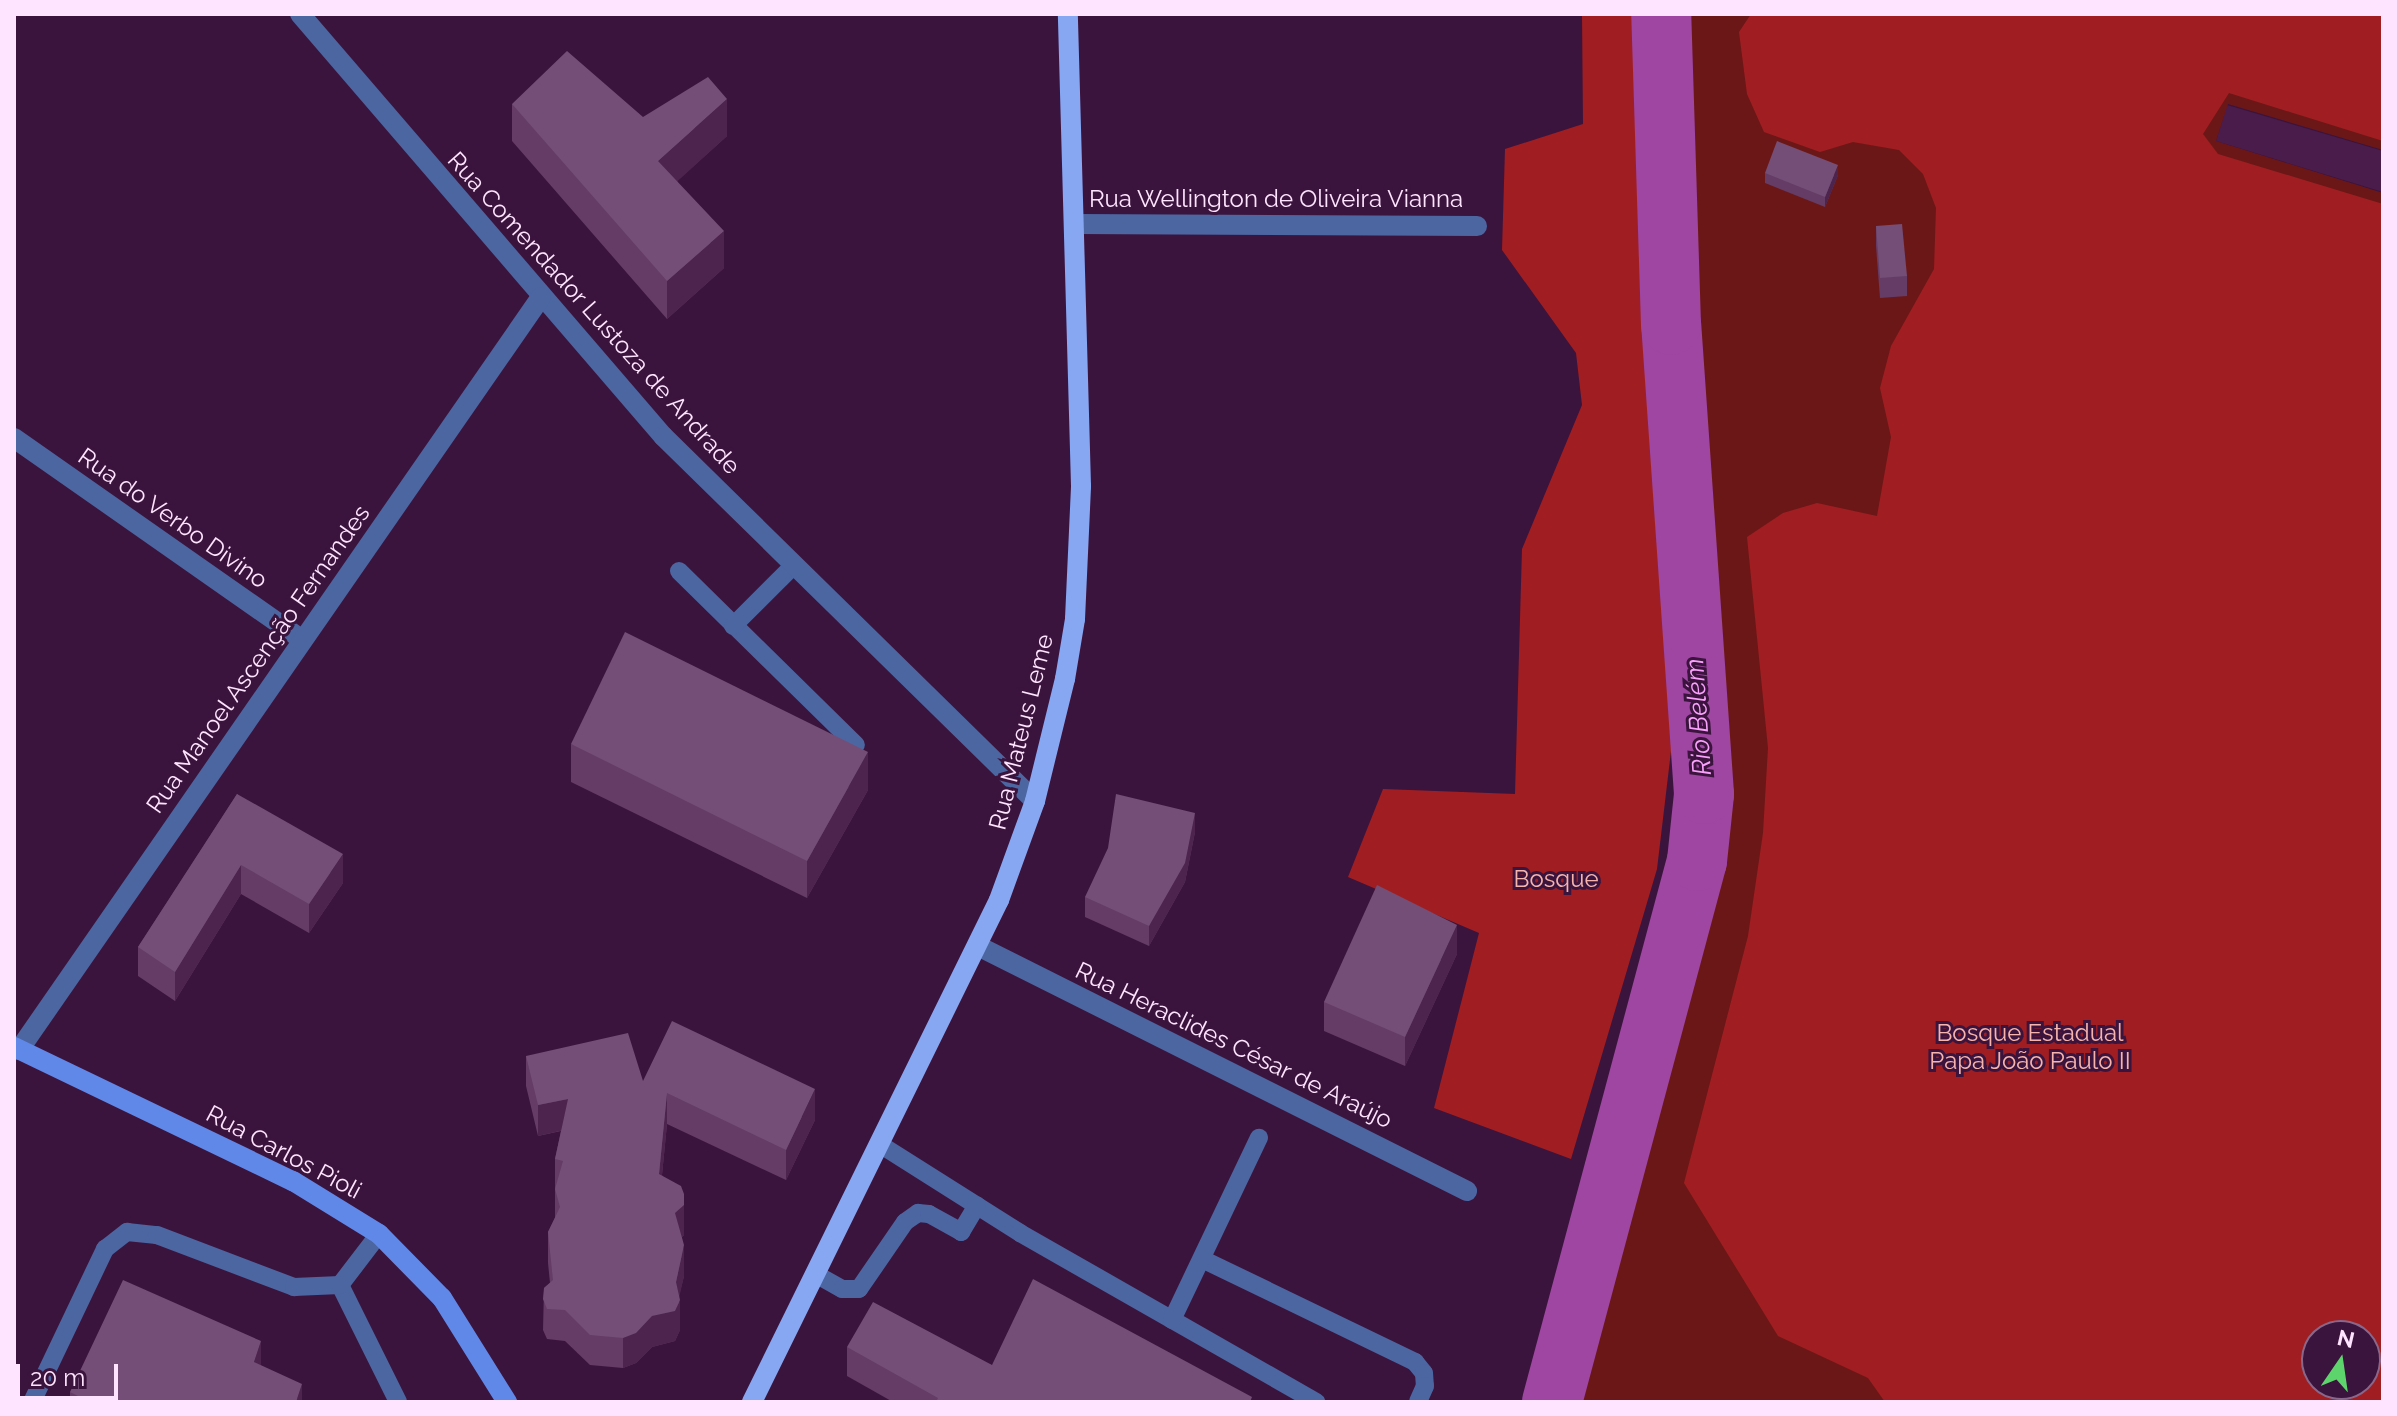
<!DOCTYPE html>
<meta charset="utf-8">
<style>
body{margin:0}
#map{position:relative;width:2397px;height:1416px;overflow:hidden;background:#3b143d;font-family:Raleway,sans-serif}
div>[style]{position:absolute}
.built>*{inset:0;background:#491c4b}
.green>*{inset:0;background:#6c1717}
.forest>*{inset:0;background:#a01e21}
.river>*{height:60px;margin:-30px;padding:0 30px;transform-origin:30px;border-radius:30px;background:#9e46a2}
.lane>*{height:18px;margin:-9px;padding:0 9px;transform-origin:9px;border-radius:9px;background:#4c66a2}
.street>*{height:20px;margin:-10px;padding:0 10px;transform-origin:10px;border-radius:10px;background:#4c66a2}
.secondary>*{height:20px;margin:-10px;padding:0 10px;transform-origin:10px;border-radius:10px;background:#6088e9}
.primary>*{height:20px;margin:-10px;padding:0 10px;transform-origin:10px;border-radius:10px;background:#87a7f2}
.wall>*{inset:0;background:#643c65}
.shaded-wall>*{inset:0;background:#4c244e}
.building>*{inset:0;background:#744e76}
span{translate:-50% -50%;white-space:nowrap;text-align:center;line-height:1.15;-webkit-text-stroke:6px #3b143d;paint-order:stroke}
.street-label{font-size:24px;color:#fee4fe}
.park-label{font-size:24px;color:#f6b4ad}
.water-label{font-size:26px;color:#f8a0fb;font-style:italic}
.frame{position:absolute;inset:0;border:16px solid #fee4fe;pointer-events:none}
.north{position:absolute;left:2301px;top:1320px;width:80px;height:80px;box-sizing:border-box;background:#3b143d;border:2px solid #89678a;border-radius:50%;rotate:13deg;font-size:22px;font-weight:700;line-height:32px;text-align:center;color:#fee4fe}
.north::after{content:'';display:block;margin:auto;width:28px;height:36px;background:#5ed56c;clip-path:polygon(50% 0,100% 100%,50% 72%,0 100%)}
.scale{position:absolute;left:16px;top:1364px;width:102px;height:36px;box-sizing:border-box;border:4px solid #fee4fe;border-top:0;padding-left:10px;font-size:24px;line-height:28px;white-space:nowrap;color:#fee4fe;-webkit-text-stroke:6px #3b143d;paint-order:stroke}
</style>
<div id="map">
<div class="built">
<div style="clip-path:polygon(2227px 105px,2383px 151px,2383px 192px,2216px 141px)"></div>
</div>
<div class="green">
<div style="clip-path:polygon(evenodd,1678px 14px,2383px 14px,2383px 150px,2228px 104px,2216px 141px,2383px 193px,2383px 1402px,1564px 1402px,1710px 881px,1718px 793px,1694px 452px,1678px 14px,2317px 1336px,2365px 1336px,2365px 1384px,2317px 1384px,2317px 1336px)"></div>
</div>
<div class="forest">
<div style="clip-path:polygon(1582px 14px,1648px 14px,1645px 80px,1654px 359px,1676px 709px,1657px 869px,1571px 1159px,1434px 1108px,1479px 933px,1348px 877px,1383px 789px,1515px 794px,1522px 549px,1582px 405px,1576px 353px,1502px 250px,1505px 149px,1583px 124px)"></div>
<div style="clip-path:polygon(evenodd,1751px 14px,2383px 14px,2383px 141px,2229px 93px,2203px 134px,2218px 154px,2383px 204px,2383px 1402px,1885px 1402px,1868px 1378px,1778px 1336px,1684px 1183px,1748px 936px,1763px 833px,1768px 748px,1747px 537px,1783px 513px,1817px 503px,1877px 516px,1891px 437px,1880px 388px,1891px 346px,1934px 269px,1936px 208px,1923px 174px,1899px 150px,1853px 142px,1820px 152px,1764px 132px,1747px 94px,1739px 32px,1751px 14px,2317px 1336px,2365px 1336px,2365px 1384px,2317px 1384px,2317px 1336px)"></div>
</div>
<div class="river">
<div style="left:1552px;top:1402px;width:560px;rotate:-75deg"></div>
<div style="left:1697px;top:861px;width:67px;rotate:-84deg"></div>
<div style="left:1704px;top:794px;width:470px;rotate:-94deg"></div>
<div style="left:1671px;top:325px;width:311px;rotate:-91.8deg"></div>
</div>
<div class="lane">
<div style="left:679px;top:571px;width:248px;rotate:44.5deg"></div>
<div style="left:733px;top:626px;width:83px;rotate:-45deg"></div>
<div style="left:881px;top:1145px;width:165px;rotate:32.3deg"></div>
<div style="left:1020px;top:1233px;width:341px;rotate:29.7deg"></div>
<div style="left:1202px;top:1259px;width:237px;rotate:25.8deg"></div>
<div style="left:1415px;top:1362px;width:14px;rotate:51deg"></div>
<div style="left:1424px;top:1373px;width:13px;rotate:86deg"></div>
<div style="left:1425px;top:1386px;width:17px;rotate:114deg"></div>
<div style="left:817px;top:1275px;width:29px;rotate:29deg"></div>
<div style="left:842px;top:1289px;width:17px"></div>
<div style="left:859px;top:1289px;width:81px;rotate:-55.5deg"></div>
<div style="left:905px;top:1222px;width:16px;rotate:-35deg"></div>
<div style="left:918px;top:1213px;width:11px;rotate:5deg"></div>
<div style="left:929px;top:1214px;width:37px;rotate:29deg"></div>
<div style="left:961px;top:1232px;width:31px;rotate:-59deg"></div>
<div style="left:340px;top:1285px;width:131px;rotate:63.6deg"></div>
<div style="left:340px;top:1285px;width:64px;rotate:-52.6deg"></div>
<div style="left:1172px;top:1320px;width:202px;rotate:-64.5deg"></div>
<div style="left:32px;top:1402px;width:170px;rotate:-64.5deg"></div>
<div style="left:105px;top:1249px;width:28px;rotate:-38deg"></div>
<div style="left:127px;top:1232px;width:30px;rotate:6deg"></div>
<div style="left:157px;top:1235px;width:147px;rotate:20.8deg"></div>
<div style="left:294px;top:1287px;width:46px;rotate:-2.5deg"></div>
</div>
<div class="street">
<div style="left:300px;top:14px;width:557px;rotate:49.3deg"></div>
<div style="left:663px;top:436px;width:521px;rotate:44.46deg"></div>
<div style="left:1075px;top:224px;width:402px;rotate:0.3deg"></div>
<div style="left:14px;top:438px;width:352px;rotate:35deg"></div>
<div style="left:978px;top:946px;width:547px;rotate:26.61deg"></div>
<div style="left:19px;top:1050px;width:916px;rotate:-55.27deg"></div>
</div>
<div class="secondary">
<div style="left:14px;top:1047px;width:310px;rotate:25.7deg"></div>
<div style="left:293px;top:1181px;width:101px;rotate:31.6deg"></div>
<div style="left:379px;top:1234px;width:90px;rotate:45.5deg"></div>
<div style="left:442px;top:1298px;width:123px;rotate:58deg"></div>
</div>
<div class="primary">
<div style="left:752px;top:1402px;width:559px;rotate:-63.8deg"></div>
<div style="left:999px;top:900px;width:105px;rotate:-70deg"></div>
<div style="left:1035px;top:801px;width:126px;rotate:-76.2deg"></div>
<div style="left:1065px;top:679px;width:61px;rotate:-80.5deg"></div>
<div style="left:1075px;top:619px;width:133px;rotate:-87.4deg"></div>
<div style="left:1081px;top:486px;width:472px;rotate:-91.6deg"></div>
</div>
<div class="wall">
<div style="clip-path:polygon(512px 104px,643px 117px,727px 136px,677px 181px,724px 268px,667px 319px,512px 141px)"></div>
<div style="clip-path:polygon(1765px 173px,1838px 175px,1825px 207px,1765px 183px)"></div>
<div style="clip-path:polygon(1876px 226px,1907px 276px,1907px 296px,1880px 298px,1876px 246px)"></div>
<div style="clip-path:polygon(571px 744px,868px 790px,807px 898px,571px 782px)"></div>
<div style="clip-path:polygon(237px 794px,343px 883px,309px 933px,241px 894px,175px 1001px,138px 976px,138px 947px)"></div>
<div style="clip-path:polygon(1195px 832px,1185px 882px,1149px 946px,1085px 917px,1085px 897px)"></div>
<div style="clip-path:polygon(1457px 954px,1405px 1066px,1324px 1031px,1324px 1002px)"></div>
<div style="clip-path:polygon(526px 1056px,815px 1120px,786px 1180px,667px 1124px,662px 1175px,684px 1235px,682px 1237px,684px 1276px,679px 1296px,680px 1330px,675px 1341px,652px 1347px,636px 1363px,623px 1368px,590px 1365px,565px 1341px,547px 1339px,543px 1330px,544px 1288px,550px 1283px,548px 1263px,548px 1232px,555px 1218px,555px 1159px,561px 1131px,538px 1136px,526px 1086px)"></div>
<div style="clip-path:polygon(847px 1347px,992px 1365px,1252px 1402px,893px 1402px,847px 1376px)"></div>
<div style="clip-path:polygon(261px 1366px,302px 1402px,70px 1402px,70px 1392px)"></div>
</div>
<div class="shaded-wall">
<div style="clip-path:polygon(727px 99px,727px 136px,658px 199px,658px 161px)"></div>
<div style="clip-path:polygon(1838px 165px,1838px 175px,1825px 207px,1825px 197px)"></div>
<div style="clip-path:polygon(724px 231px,724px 268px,667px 319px,667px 281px)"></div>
<div style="clip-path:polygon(868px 752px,868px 790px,807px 898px,807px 861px)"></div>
<div style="clip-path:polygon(1195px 813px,1195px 832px,1185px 882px,1149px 946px,1149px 926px)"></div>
<div style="clip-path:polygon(343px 854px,343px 883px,309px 933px,309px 904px)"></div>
<div style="clip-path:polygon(241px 865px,241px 894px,175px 1001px,175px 972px)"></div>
<div style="clip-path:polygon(1457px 925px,1457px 954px,1405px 1066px,1405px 1037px)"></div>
<div style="clip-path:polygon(815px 1089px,815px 1120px,786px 1180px,786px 1150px)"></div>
<div style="clip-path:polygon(667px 1093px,667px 1124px,659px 1205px,659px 1174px)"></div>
<div style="clip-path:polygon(568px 1099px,568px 1129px,538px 1136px,538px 1105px)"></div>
<div style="clip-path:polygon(684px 1194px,684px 1235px,675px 1244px,675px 1213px)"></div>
<div style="clip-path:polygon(684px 1245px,684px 1276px,677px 1307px,680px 1300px,680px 1330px,675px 1341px,652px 1347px,636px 1363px,623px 1368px,623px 1338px,676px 1282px)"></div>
<div style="clip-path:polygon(261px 1341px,261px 1378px,254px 1362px)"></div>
<div style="clip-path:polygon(302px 1384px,302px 1402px,296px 1402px)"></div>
</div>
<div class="building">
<div style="clip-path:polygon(567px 51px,643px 117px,708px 77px,727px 99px,658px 161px,724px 231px,667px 281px,512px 104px)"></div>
<div style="clip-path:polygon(1777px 141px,1838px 165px,1825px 197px,1765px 173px)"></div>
<div style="clip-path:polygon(1902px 224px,1907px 276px,1880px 278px,1876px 226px)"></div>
<div style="clip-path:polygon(625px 632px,868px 752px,807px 861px,571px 744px)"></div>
<div style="clip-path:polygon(237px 794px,343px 854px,309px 904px,241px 865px,175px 972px,138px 947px)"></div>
<div style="clip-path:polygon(1116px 794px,1195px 813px,1185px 863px,1149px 926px,1085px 897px,1108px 848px)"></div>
<div style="clip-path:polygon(1377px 885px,1457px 925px,1405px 1037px,1324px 1002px)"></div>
<div style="clip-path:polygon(672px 1021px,815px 1089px,786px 1150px,667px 1093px,659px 1174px,681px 1186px,684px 1194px,684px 1205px,675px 1213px,684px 1245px,676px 1282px,680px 1300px,675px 1311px,652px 1316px,636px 1333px,623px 1338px,590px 1335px,565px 1310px,547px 1309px,543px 1299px,544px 1288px,553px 1280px,548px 1232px,560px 1207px,555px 1189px,563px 1161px,555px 1159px,568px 1099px,538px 1105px,526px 1056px,628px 1033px,643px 1081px)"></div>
<div style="clip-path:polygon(1033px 1279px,1252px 1397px,1250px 1402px,936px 1402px,938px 1398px,847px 1347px,873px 1302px,992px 1365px)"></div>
<div style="clip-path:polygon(123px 1280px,261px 1341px,254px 1362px,302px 1384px,296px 1402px,90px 1402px,70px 1392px)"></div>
</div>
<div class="street-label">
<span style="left:1276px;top:199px">Rua Wellington de Oliveira Vianna</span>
<span style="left:594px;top:313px;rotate:48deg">Rua Comendador Lustoza de Andrade</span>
<span style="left:173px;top:518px;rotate:35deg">Rua do Verbo Divino</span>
<span style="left:258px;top:659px;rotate:-55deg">Rua Manoel Ascenção Fernandes</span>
<span style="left:1021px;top:732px;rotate:-76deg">Rua Mateus Leme</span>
<span style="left:1234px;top:1045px;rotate:26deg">Rua Heraclides César de Araújo</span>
<span style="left:284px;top:1152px;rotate:28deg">Rua Carlos Pioli</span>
</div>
<div class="park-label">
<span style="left:1556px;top:879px">Bosque</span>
<span style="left:2030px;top:1047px">Bosque Estadual<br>Papa João Paulo II</span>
</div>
<div class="water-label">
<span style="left:1699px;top:717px;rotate:-94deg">Rio Belém</span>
</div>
<div class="frame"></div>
<div class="north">N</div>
<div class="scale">20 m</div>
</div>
